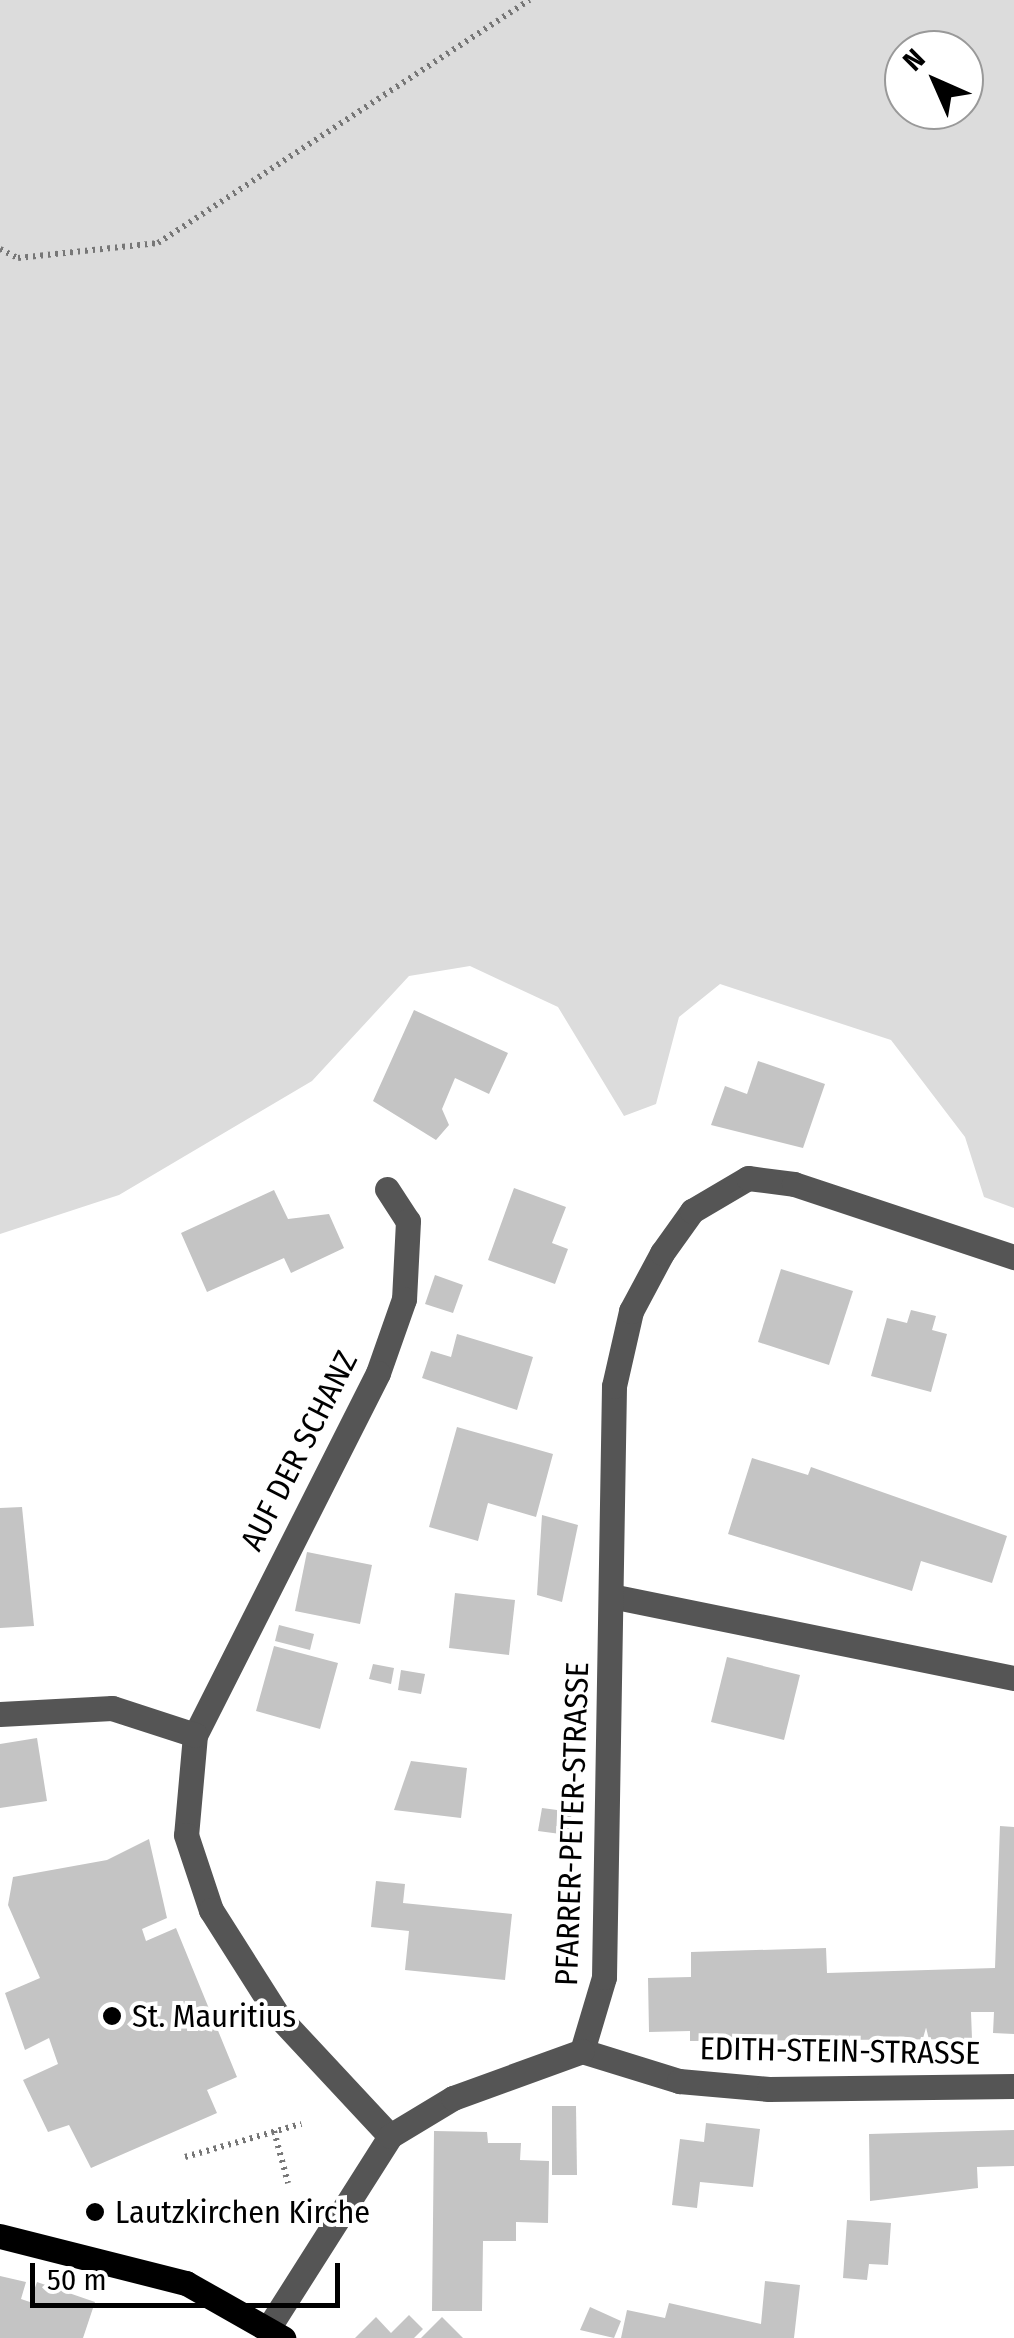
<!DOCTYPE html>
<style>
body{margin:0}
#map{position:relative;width:1014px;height:2338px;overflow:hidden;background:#fff;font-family:"Fira Sans Condensed",sans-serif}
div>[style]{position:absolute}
.green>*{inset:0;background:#dcdcdc}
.building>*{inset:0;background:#c4c4c4}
.path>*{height:6px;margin-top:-3px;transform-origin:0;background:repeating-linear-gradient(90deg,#777 0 2.5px,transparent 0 7.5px)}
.minor>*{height:25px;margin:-12.5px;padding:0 12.5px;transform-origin:12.5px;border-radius:12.5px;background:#555}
.major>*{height:25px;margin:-12.5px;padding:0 12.5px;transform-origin:12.5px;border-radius:12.5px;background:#000}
.dots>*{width:28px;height:28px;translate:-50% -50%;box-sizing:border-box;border:5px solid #fff;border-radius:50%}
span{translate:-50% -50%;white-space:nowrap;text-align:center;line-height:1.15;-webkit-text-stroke:8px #fff;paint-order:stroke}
.street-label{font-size:32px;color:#000}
.poi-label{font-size:32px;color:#000}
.left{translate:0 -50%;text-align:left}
.north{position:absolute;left:884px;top:30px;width:100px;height:100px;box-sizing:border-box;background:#fff;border:2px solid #999;border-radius:50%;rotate:315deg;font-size:28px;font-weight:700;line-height:40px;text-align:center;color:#000}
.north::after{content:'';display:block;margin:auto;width:35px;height:45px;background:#000;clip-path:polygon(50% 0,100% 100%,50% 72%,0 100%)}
.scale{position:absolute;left:30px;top:2263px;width:310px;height:45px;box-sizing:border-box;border:5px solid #000;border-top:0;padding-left:12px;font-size:30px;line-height:35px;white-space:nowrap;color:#000;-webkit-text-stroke:8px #fff;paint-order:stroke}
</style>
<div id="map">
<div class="green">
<div style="clip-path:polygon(evenodd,0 0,1014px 0,1014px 1208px,984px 1197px,965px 1137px,891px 1040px,720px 984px,679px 1017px,656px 1104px,624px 1116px,558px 1007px,470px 966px,409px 976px,312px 1081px,119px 1195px,0 1234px,0 0,904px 50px,964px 50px,964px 110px,904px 110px,904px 50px)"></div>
</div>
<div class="building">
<div style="clip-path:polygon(414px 1010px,508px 1053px,489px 1094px,455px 1078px,442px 1109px,449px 1125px,436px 1140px,373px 1101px)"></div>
<div style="clip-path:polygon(758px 1061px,825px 1084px,803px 1148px,711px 1125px,725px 1086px,747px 1094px)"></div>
<div style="clip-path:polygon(514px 1188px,566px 1207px,552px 1243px,568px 1249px,555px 1284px,488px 1260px)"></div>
<div style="clip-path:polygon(274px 1190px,288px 1219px,329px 1214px,344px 1248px,291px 1273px,284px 1258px,207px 1292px,181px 1233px)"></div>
<div style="clip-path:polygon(781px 1269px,853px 1291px,829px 1365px,758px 1342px)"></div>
<div style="clip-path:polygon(435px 1275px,463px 1285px,453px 1313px,425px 1304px)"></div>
<div style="clip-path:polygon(911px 1310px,936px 1316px,932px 1330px,947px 1334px,931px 1392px,871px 1376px,887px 1318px,907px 1323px)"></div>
<div style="clip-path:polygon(457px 1334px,533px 1357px,517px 1410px,422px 1378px,431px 1351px,451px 1357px)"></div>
<div style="clip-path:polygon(457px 1427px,553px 1454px,536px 1517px,488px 1503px,478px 1541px,429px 1527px)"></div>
<div style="clip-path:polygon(752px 1458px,808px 1475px,811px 1467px,1007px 1536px,992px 1583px,921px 1561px,912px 1591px,728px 1534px)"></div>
<div style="clip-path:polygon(22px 1507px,34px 1626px,0 1628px,0 1508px)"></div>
<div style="clip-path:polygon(542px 1515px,578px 1525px,562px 1602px,537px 1595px)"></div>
<div style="clip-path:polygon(307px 1552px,372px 1565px,360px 1624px,295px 1611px)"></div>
<div style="clip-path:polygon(455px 1593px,515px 1600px,509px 1655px,449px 1648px)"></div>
<div style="clip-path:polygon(279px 1625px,314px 1634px,310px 1650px,275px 1641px)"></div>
<div style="clip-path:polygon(274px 1646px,338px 1663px,320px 1729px,256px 1711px)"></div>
<div style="clip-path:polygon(727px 1657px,800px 1675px,784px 1740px,711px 1722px)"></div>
<div style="clip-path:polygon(373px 1664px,394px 1668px,391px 1684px,369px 1679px)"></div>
<div style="clip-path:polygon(401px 1670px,425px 1674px,421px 1694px,398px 1690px)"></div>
<div style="clip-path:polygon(37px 1738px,47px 1801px,0 1808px,0 1744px)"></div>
<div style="clip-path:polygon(411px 1761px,467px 1768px,461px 1818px,394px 1810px)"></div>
<div style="clip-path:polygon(542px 1808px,572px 1812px,568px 1835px,538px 1831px)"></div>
<div style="clip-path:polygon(1000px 1826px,1014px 1827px,1014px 2034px,993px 2033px,994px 2012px,971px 2012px,972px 2039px,690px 2041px,690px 2031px,649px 2032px,648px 1978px,691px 1977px,691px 1952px,826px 1948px,827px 1973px,995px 1968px)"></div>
<div style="clip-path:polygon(149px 1839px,167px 1918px,142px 1929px,146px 1941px,176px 1928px,237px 2077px,207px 2090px,217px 2113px,91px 2168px,69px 2125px,48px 2132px,23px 2080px,58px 2064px,49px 2038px,25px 2050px,5px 1993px,40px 1978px,8px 1905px,13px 1877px,107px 1860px)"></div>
<div style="clip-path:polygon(376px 1881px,405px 1884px,403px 1903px,512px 1914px,505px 1980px,405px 1970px,409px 1931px,371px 1927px)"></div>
<div style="clip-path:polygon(552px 2106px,576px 2106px,577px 2175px,552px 2175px)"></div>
<div style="clip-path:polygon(706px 2123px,760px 2129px,753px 2187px,700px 2182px,697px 2208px,672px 2205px,680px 2139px,704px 2142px)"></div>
<div style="clip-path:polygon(1014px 2130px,1014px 2166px,977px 2167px,978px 2188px,870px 2201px,869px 2134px)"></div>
<div style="clip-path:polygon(434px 2131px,487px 2132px,488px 2143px,521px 2143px,520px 2160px,549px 2161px,548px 2223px,516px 2222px,516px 2241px,483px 2241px,482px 2311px,432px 2311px)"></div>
<div style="clip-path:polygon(847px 2220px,891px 2223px,888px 2265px,869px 2264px,867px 2280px,843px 2278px)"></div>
<div style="clip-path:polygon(0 2276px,26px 2282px,21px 2299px,30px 2302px,37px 2282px,95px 2302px,83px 2338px,0 2338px)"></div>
<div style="clip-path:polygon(765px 2281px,800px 2285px,794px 2338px,621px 2338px,627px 2310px,665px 2318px,669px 2303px,761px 2324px)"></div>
<div style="clip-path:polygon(590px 2307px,621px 2321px,614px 2338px,580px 2330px)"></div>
<div style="clip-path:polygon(409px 2315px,423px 2329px,414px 2338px,355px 2338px,376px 2317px,391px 2333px)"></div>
<div style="clip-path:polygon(442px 2317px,463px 2338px,421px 2338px)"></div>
</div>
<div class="path">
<div style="left:0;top:249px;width:20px;rotate:27deg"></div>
<div style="left:18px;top:258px;width:141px;rotate:-6.1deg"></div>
<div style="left:158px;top:243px;width:444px;rotate:-33.2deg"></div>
<div style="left:274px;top:2131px;width:54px;rotate:74.9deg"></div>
<div style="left:185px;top:2157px;width:121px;rotate:-15.9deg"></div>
</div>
<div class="minor">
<div style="left:387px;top:1189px;width:38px;rotate:57deg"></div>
<div style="left:408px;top:1221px;width:78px;rotate:92.9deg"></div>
<div style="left:404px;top:1299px;width:78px;rotate:109.4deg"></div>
<div style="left:378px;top:1373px;width:406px;rotate:116.8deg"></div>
<div style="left:195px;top:1735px;width:100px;rotate:95.1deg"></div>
<div style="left:186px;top:1835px;width:79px;rotate:71.6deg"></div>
<div style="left:211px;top:1910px;width:127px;rotate:57.6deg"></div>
<div style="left:279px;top:2017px;width:163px;rotate:47deg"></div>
<div style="left:611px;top:1596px;width:411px;rotate:11.5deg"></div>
<div style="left:0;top:1714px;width:112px;rotate:-3.1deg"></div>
<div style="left:112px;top:1708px;width:87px;rotate:18deg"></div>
<div style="left:582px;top:2051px;width:77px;rotate:-73.4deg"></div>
<div style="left:604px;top:1977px;width:591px;rotate:-89.03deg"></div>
<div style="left:614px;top:1386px;width:77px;rotate:-77.2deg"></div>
<div style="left:631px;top:1311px;width:66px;rotate:-61.9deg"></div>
<div style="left:662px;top:1253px;width:52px;rotate:-54.5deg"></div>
<div style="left:692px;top:1211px;width:65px;rotate:-30.5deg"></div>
<div style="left:748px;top:1178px;width:46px;rotate:7.4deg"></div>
<div style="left:794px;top:1184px;width:232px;rotate:18.4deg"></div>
<div style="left:582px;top:2051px;width:102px;rotate:17.2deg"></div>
<div style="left:679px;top:2081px;width:90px;rotate:5.1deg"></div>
<div style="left:769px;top:2089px;width:245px;rotate:-0.7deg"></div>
<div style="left:269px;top:2327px;width:226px;rotate:-57.6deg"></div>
<div style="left:390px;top:2136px;width:74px;rotate:-31.1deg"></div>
<div style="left:453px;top:2098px;width:137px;rotate:-20deg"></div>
</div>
<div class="major">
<div style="left:0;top:2236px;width:192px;rotate:14.2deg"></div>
<div style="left:186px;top:2283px;width:112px;rotate:29.6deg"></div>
</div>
<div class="dots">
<div style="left:112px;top:2016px;background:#000"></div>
<div style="left:95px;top:2212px;background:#000"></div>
</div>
<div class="street-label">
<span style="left:299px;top:1451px;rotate:-63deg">AUF DER SCHANZ</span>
<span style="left:572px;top:1824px;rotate:-88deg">PFARRER-PETER-STRASSE</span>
<span style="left:840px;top:2051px;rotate:1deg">EDITH-STEIN-STRASSE</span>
</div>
<div class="poi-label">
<span class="left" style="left:132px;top:2016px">St. Mauritius</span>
<span class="left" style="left:115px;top:2212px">Lautzkirchen Kirche</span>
</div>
<div class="north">N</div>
<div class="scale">50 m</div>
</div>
